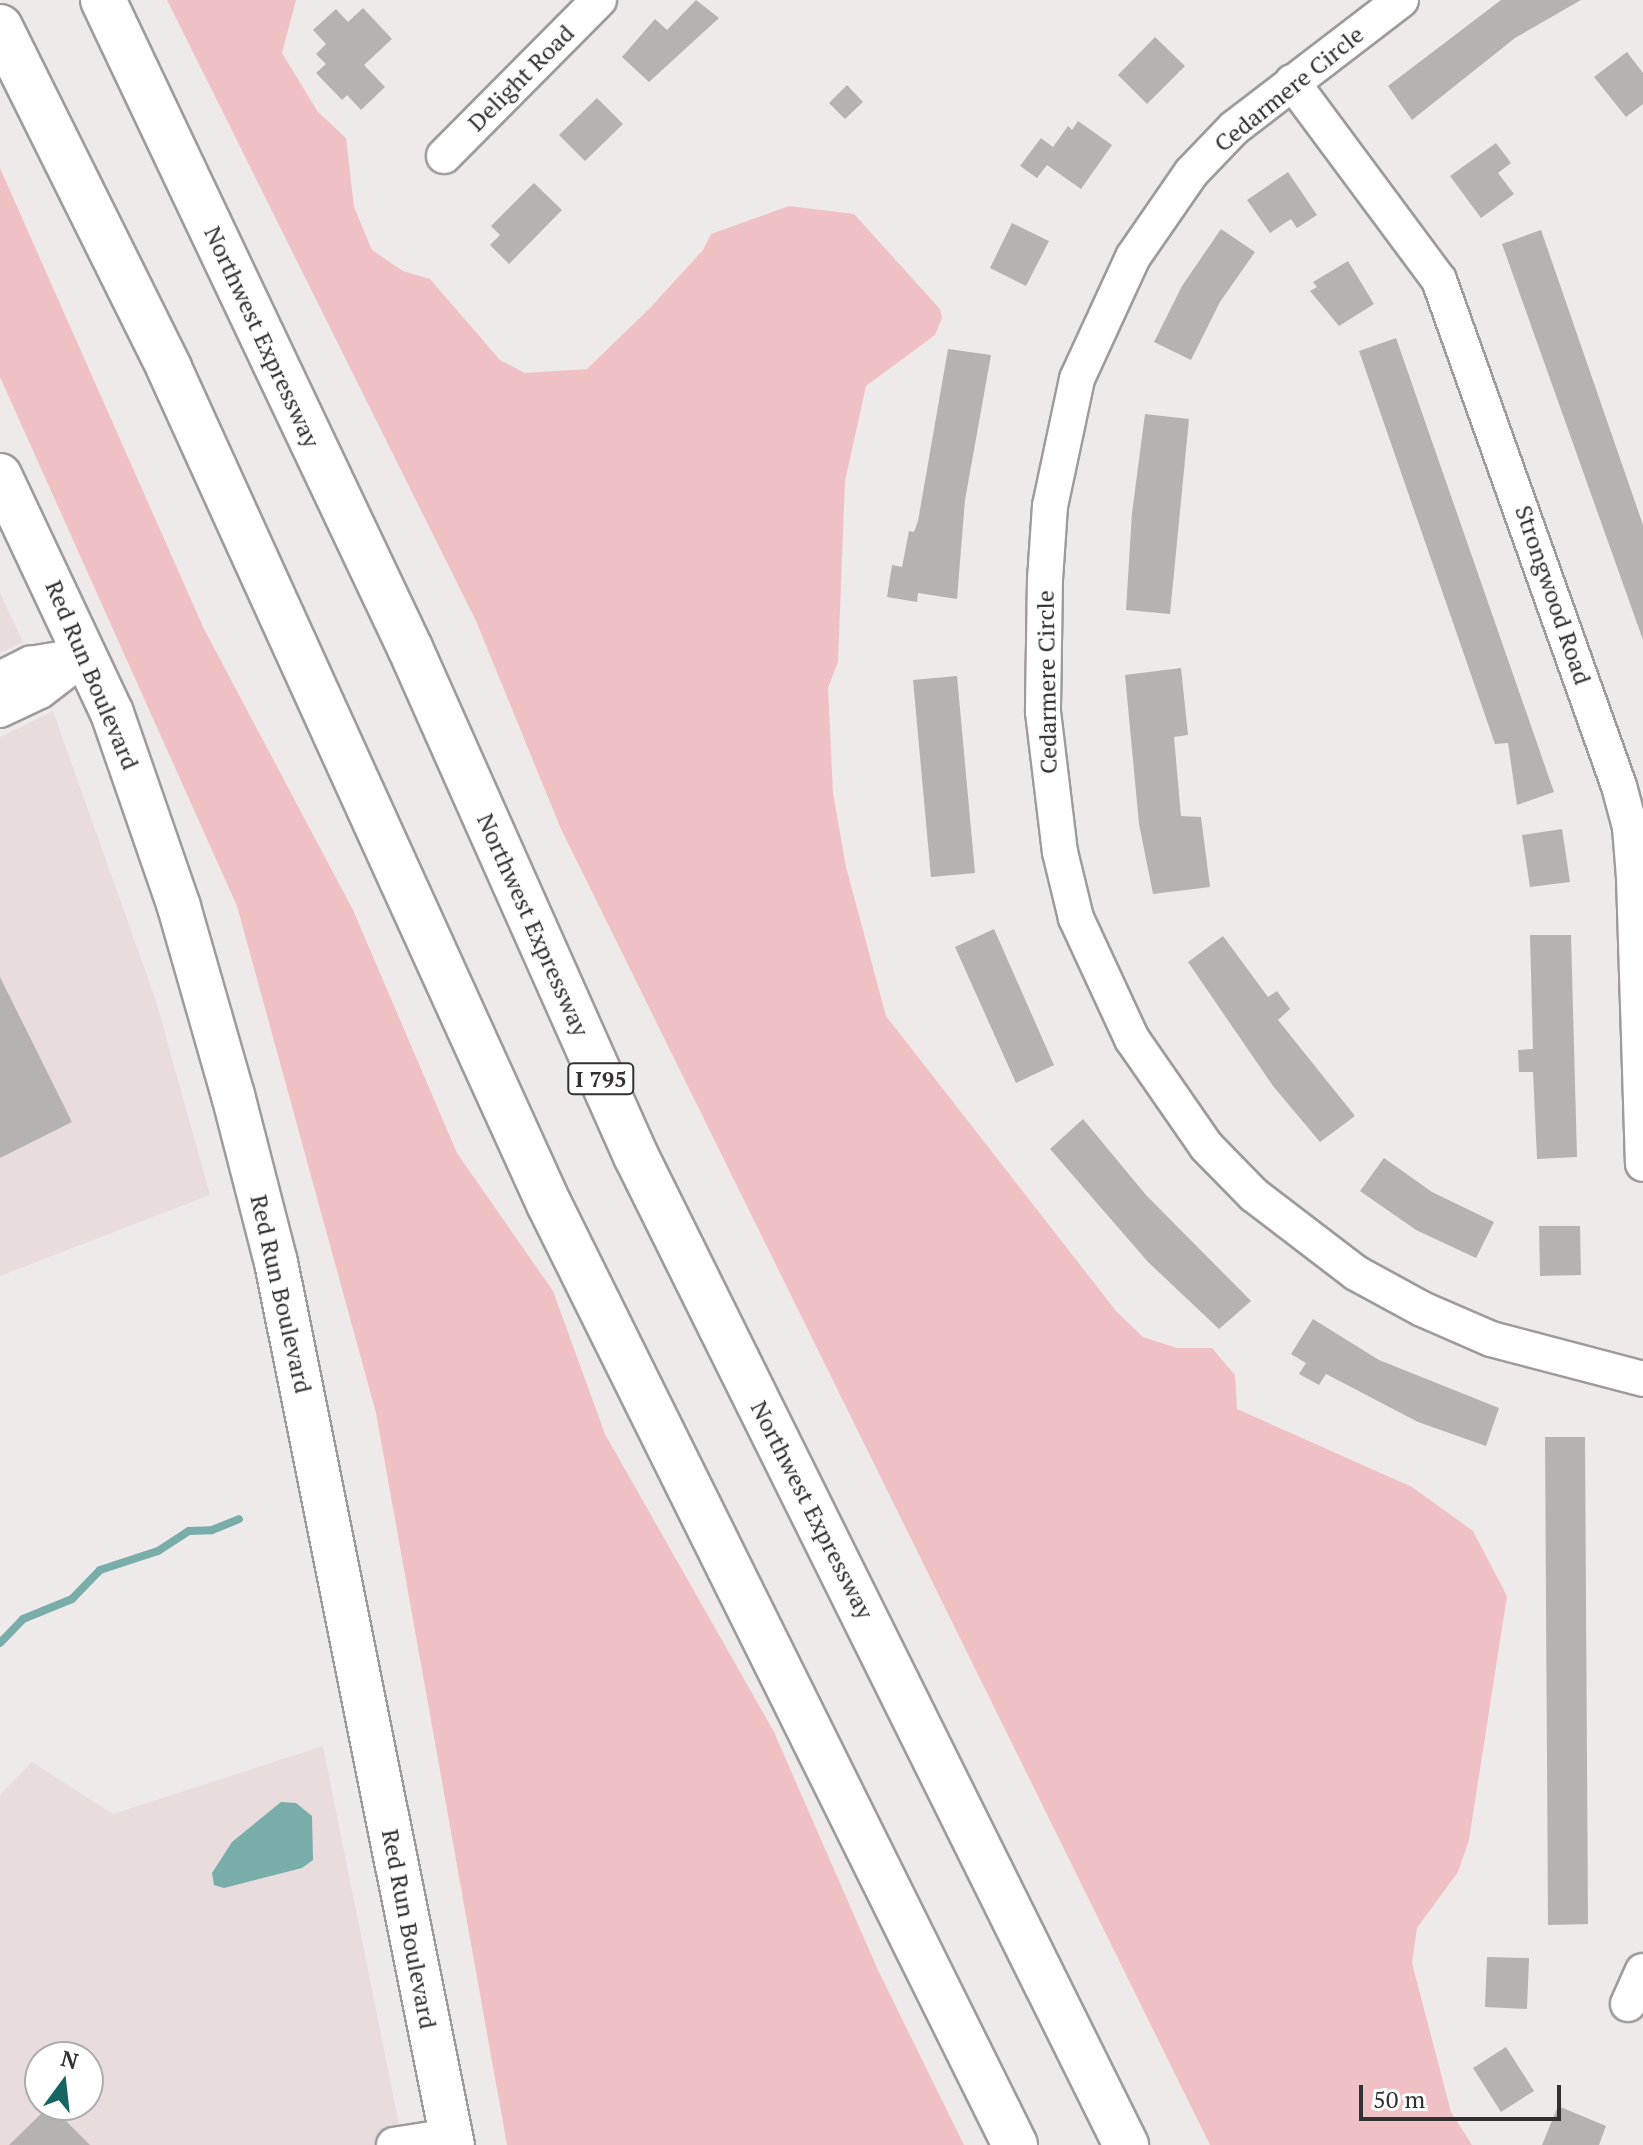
<!DOCTYPE html>
<style>
body{margin:0}
#map{position:relative;width:1643px;height:2145px;overflow:hidden;background:#efeaea;font-family:"PT Serif",serif}
div>[style]{position:absolute}
.built>*{inset:0;background:#e9dcdc}
.green>*{inset:0;background:#f0c1c4}
.water>*{inset:0;background:#78ada9}
.stream>*{height:8px;margin:-4px;padding:0 4px;transform-origin:4px;border-radius:4px;background:#78ada9}
.building>*{inset:0;background:#b6b2b2}
.roads{filter:drop-shadow(2px 0 #9f9a9b) drop-shadow(-2px 0 #9f9a9b) drop-shadow(0 2px #9f9a9b) drop-shadow(0 -2px #9f9a9b)}
.minor>*{height:34px;margin:-17px;padding:0 17px;transform-origin:17px;border-radius:17px;background:#fff}
.major>*{height:42px;margin:-21px;padding:0 21px;transform-origin:21px;border-radius:21px;background:#fff}
.highway>*{height:44px;margin:-22px;padding:0 22px;transform-origin:22px;border-radius:22px;background:#fff}
span{translate:-50% -50%;white-space:nowrap;text-align:center;line-height:1.15;-webkit-text-stroke:8px #fff;paint-order:stroke}
.shield-label span{padding:2px 6px;background:#fff;border:2px solid;border-radius:6px;-webkit-text-stroke-width:0}
.shield-label{font-size:22px;color:#323030;font-weight:700}
.street-label{font-size:24px;color:#323030}
.north{position:absolute;left:24px;top:2041px;width:80px;height:80px;box-sizing:border-box;background:#fff;border:2px solid #adacac;border-radius:50%;rotate:15deg;font-size:22px;font-weight:700;line-height:32px;text-align:center;color:#323030}
.north::after{content:'';display:block;margin:auto;width:28px;height:36px;background:#176561;clip-path:polygon(50% 0,100% 100%,50% 72%,0 100%)}
.scale{position:absolute;left:1359px;top:2085px;width:202px;height:36px;box-sizing:border-box;border:4px solid #323030;border-top:0;padding-left:10px;font-size:24px;line-height:28px;white-space:nowrap;color:#323030;-webkit-text-stroke:6px #fff;paint-order:stroke}
</style>
<div id="map">
<div class="built">
<div style="clip-path:polygon(0 593px,23px 642px,0 653px)"></div>
<div style="clip-path:polygon(53px 711px,156px 1001px,210px 1195px,0 1276px,0 737px)"></div>
<div style="clip-path:polygon(evenodd,323px 1746px,403px 2145px,0 2145px,0 1795px,32px 1762px,113px 1814px,323px 1746px,40px 2057px,88px 2057px,88px 2105px,40px 2105px,40px 2057px)"></div>
</div>
<div class="green">
<div style="clip-path:polygon(167px 0,296px 0,282px 53px,318px 112px,346px 138px,354px 207px,372px 250px,403px 271px,430px 279px,500px 360px,525px 373px,587px 369px,650px 308px,703px 250px,711px 234px,789px 206px,854px 214px,940px 309px,942px 318px,935px 335px,866px 386px,845px 481px,838px 662px,828px 688px,833px 793px,846px 867px,886px 1016px,1116px 1311px,1143px 1337px,1177px 1348px,1212px 1348px,1235px 1375px,1237px 1409px,1412px 1487px,1473px 1531px,1507px 1596px,1469px 1840px,1458px 1872px,1417px 1928px,1412px 1963px,1451px 2112px,1472px 2145px,1210px 2145px,561px 829px,476px 621px)"></div>
<div style="clip-path:polygon(0 168px,204px 629px,353px 910px,457px 1153px,553px 1291px,605px 1434px,774px 1732px,878px 1970px,964px 2145px,507px 2145px,376px 1413px,237px 906px,0 377px)"></div>
</div>
<div class="water">
<div style="clip-path:polygon(281px 1802px,296px 1803px,312px 1816px,313px 1860px,302px 1868px,224px 1888px,214px 1885px,212px 1873px,232px 1842px)"></div>
</div>
<div class="stream">
<div style="left:0;top:1643px;width:33px;rotate:-46deg"></div>
<div style="left:23px;top:1619px;width:53px;rotate:-22.2deg"></div>
<div style="left:72px;top:1599px;width:40px;rotate:-46deg"></div>
<div style="left:100px;top:1570px;width:61px;rotate:-18.1deg"></div>
<div style="left:158px;top:1551px;width:37px;rotate:-33deg"></div>
<div style="left:189px;top:1531px;width:23px;rotate:-2deg"></div>
<div style="left:212px;top:1530px;width:29px;rotate:-22deg"></div>
</div>
<div class="building">
<div style="clip-path:polygon(696px 0,719px 18px,649px 82px,622px 57px,655px 19px,667px 30px)"></div>
<div style="clip-path:polygon(1501px 0,1581px 0,1515px 38px,1412px 120px,1388px 86px)"></div>
<div style="clip-path:polygon(363px 8px,392px 39px,364px 65px,385px 87px,361px 110px,347px 95px,342px 100px,316px 73px,326px 64px,316px 54px,326px 44px,313px 30px,336px 9px,348px 22px)"></div>
<div style="clip-path:polygon(1155px 37px,1185px 66px,1147px 104px,1118px 75px)"></div>
<div style="clip-path:polygon(1627px 52px,1643px 73px,1643px 104px,1626px 117px,1594px 77px)"></div>
<div style="clip-path:polygon(847px 85px,863px 102px,845px 119px,829px 103px)"></div>
<div style="clip-path:polygon(597px 98px,623px 124px,585px 161px,559px 135px)"></div>
<div style="clip-path:polygon(1078px 121px,1112px 145px,1081px 189px,1047px 165px,1037px 178px,1020px 166px,1041px 138px,1053px 147px,1068px 126px,1072px 130px)"></div>
<div style="clip-path:polygon(1496px 143px,1511px 163px,1498px 173px,1514px 194px,1481px 218px,1450px 176px)"></div>
<div style="clip-path:polygon(1288px 172px,1317px 215px,1297px 228px,1291px 219px,1270px 233px,1247px 200px)"></div>
<div style="clip-path:polygon(534px 183px,562px 210px,509px 264px,490px 245px,500px 235px,491px 226px)"></div>
<div style="clip-path:polygon(1012px 223px,1049px 241px,1026px 286px,990px 268px)"></div>
<div style="clip-path:polygon(1221px 229px,1255px 252px,1220px 302px,1191px 360px,1154px 342px,1182px 286px)"></div>
<div style="clip-path:polygon(1541px 230px,1643px 525px,1643px 640px,1502px 244px)"></div>
<div style="clip-path:polygon(1348px 261px,1374px 304px,1339px 326px,1310px 291px,1317px 287px,1313px 282px)"></div>
<div style="clip-path:polygon(1396px 338px,1554px 792px,1517px 805px,1508px 743px,1495px 744px,1359px 351px)"></div>
<div style="clip-path:polygon(948px 349px,991px 355px,965px 500px,957px 599px,918px 593px,917px 602px,887px 597px,892px 565px,902px 567px,909px 531px,914px 532px,918px 521px)"></div>
<div style="clip-path:polygon(1145px 414px,1189px 419px,1170px 614px,1126px 610px,1132px 513px)"></div>
<div style="clip-path:polygon(1181px 668px,1188px 735px,1174px 737px,1181px 816px,1201px 817px,1210px 887px,1153px 894px,1139px 824px,1125px 675px)"></div>
<div style="clip-path:polygon(957px 676px,975px 873px,931px 877px,913px 680px)"></div>
<div style="clip-path:polygon(1562px 829px,1570px 882px,1530px 887px,1522px 835px)"></div>
<div style="clip-path:polygon(994px 929px,1054px 1065px,1016px 1083px,955px 947px)"></div>
<div style="clip-path:polygon(1530px 935px,1571px 935px,1577px 1157px,1537px 1159px,1533px 1072px,1519px 1072px,1518px 1050px,1533px 1049px)"></div>
<div style="clip-path:polygon(1223px 936px,1268px 997px,1277px 991px,1290px 1009px,1278px 1020px,1355px 1116px,1320px 1142px,1273px 1086px,1188px 962px)"></div>
<div style="clip-path:polygon(0 977px,72px 1122px,0 1158px)"></div>
<div style="clip-path:polygon(1083px 1119px,1146px 1195px,1251px 1301px,1219px 1329px,1148px 1262px,1050px 1149px)"></div>
<div style="clip-path:polygon(1384px 1158px,1432px 1192px,1494px 1222px,1476px 1258px,1416px 1230px,1360px 1191px)"></div>
<div style="clip-path:polygon(1539px 1226px,1580px 1226px,1581px 1275px,1540px 1276px)"></div>
<div style="clip-path:polygon(1313px 1319px,1379px 1360px,1499px 1408px,1486px 1446px,1418px 1422px,1326px 1374px,1319px 1385px,1299px 1374px,1306px 1363px,1291px 1354px)"></div>
<div style="clip-path:polygon(1545px 1437px,1585px 1437px,1588px 1924px,1548px 1925px)"></div>
<div style="clip-path:polygon(1487px 1957px,1529px 1958px,1527px 2009px,1485px 2007px)"></div>
<div style="clip-path:polygon(1506px 2047px,1534px 2091px,1501px 2112px,1473px 2068px)"></div>
<div style="clip-path:polygon(50px 2105px,90px 2145px,9px 2145px)"></div>
<div style="clip-path:polygon(1558px 2106px,1606px 2126px,1599px 2145px,1542px 2145px)"></div>
</div>
<div class="roads">
<div class="minor">
<div style="left:1401px;top:0;width:210px;rotate:142.5deg"></div>
<div style="left:1234px;top:128px;width:62px;rotate:133.7deg"></div>
<div style="left:1191px;top:173px;width:102px;rotate:124.6deg"></div>
<div style="left:1133px;top:257px;width:134px;rotate:114.7deg"></div>
<div style="left:1077px;top:379px;width:130px;rotate:102deg"></div>
<div style="left:1050px;top:506px;width:73px;rotate:93.9deg"></div>
<div style="left:1045px;top:579px;width:133px;rotate:90.9deg"></div>
<div style="left:1043px;top:712px;width:141px;rotate:83.1deg"></div>
<div style="left:1060px;top:852px;width:68px;rotate:76.4deg"></div>
<div style="left:1076px;top:918px;width:133px;rotate:65.2deg"></div>
<div style="left:1132px;top:1039px;width:130px;rotate:55.3deg"></div>
<div style="left:1206px;top:1146px;width:69px;rotate:45.6deg"></div>
<div style="left:1254px;top:1195px;width:128px;rotate:37.4deg"></div>
<div style="left:1356px;top:1273px;width:75px;rotate:28.6deg"></div>
<div style="left:1422px;top:1309px;width:75px;rotate:23.5deg"></div>
<div style="left:1491px;top:1339px;width:157px;rotate:14.7deg"></div>
<div style="left:1292px;top:82px;width:247px;rotate:53.4deg"></div>
<div style="left:1439px;top:280px;width:537px;rotate:70.42deg"></div>
<div style="left:1619px;top:786px;width:42px;rotate:75deg"></div>
<div style="left:1630px;top:827px;width:51px;rotate:85.5deg"></div>
<div style="left:1634px;top:878px;width:286px;rotate:88.2deg"></div>
<div style="left:444px;top:156px;width:220px;rotate:-45.2deg"></div>
<div style="left:0;top:679px;width:34px;rotate:-27deg"></div>
<div style="left:30px;top:664px;width:54px;rotate:-9.6deg"></div>
<div style="left:0;top:710px;width:44px;rotate:-25.4deg"></div>
<div style="left:40px;top:691px;width:59px;rotate:-37.5deg"></div>
<div style="left:1628px;top:2004px;width:36px;rotate:-66deg"></div>
<div style="left:394px;top:2145px;width:58px;rotate:-9deg"></div>
</div>
<div class="major">
<div style="left:0;top:475px;width:263px;rotate:64.8deg"></div>
<div style="left:112px;top:713px;width:205px;rotate:70.9deg"></div>
<div style="left:179px;top:907px;width:196px;rotate:74deg"></div>
<div style="left:233px;top:1095px;width:172px;rotate:75.6deg"></div>
<div style="left:276px;top:1262px;width:901px;rotate:78.67deg"></div>
</div>
<div class="highway">
<div style="left:103px;top:0;width:717px;rotate:64.65deg"></div>
<div style="left:410px;top:648px;width:556px;rotate:66.02deg"></div>
<div style="left:636px;top:1156px;width:1104px;rotate:63.64deg"></div>
<div style="left:0;top:27px;width:381px;rotate:63.6deg"></div>
<div style="left:169px;top:368px;width:918px;rotate:65.56deg"></div>
<div style="left:549px;top:1204px;width:1050px;rotate:63.65deg"></div>
</div>
</div>
<div class="shield-label">
<span style="left:601px;top:1079px">I 795</span>
</div>
<div class="street-label">
<span style="left:521px;top:78px;rotate:-45deg">Delight Road</span>
<span style="left:1289px;top:89px;rotate:-39deg">Cedarmere Circle</span>
<span style="left:262px;top:337px;rotate:65deg">Northwest Expressway</span>
<span style="left:1553px;top:595px;rotate:71deg">Strongwood Road</span>
<span style="left:92px;top:675px;rotate:67deg">Red Run Boulevard</span>
<span style="left:1047px;top:682px;rotate:-91deg">Cedarmere Circle</span>
<span style="left:533px;top:925px;rotate:66deg">Northwest Expressway</span>
<span style="left:281px;top:1294px;rotate:77deg">Red Run Boulevard</span>
<span style="left:812px;top:1510px;rotate:63deg">Northwest Expressway</span>
<span style="left:409px;top:1929px;rotate:79deg">Red Run Boulevard</span>
</div>
<div class="north">N</div>
<div class="scale">50 m</div>
</div>
